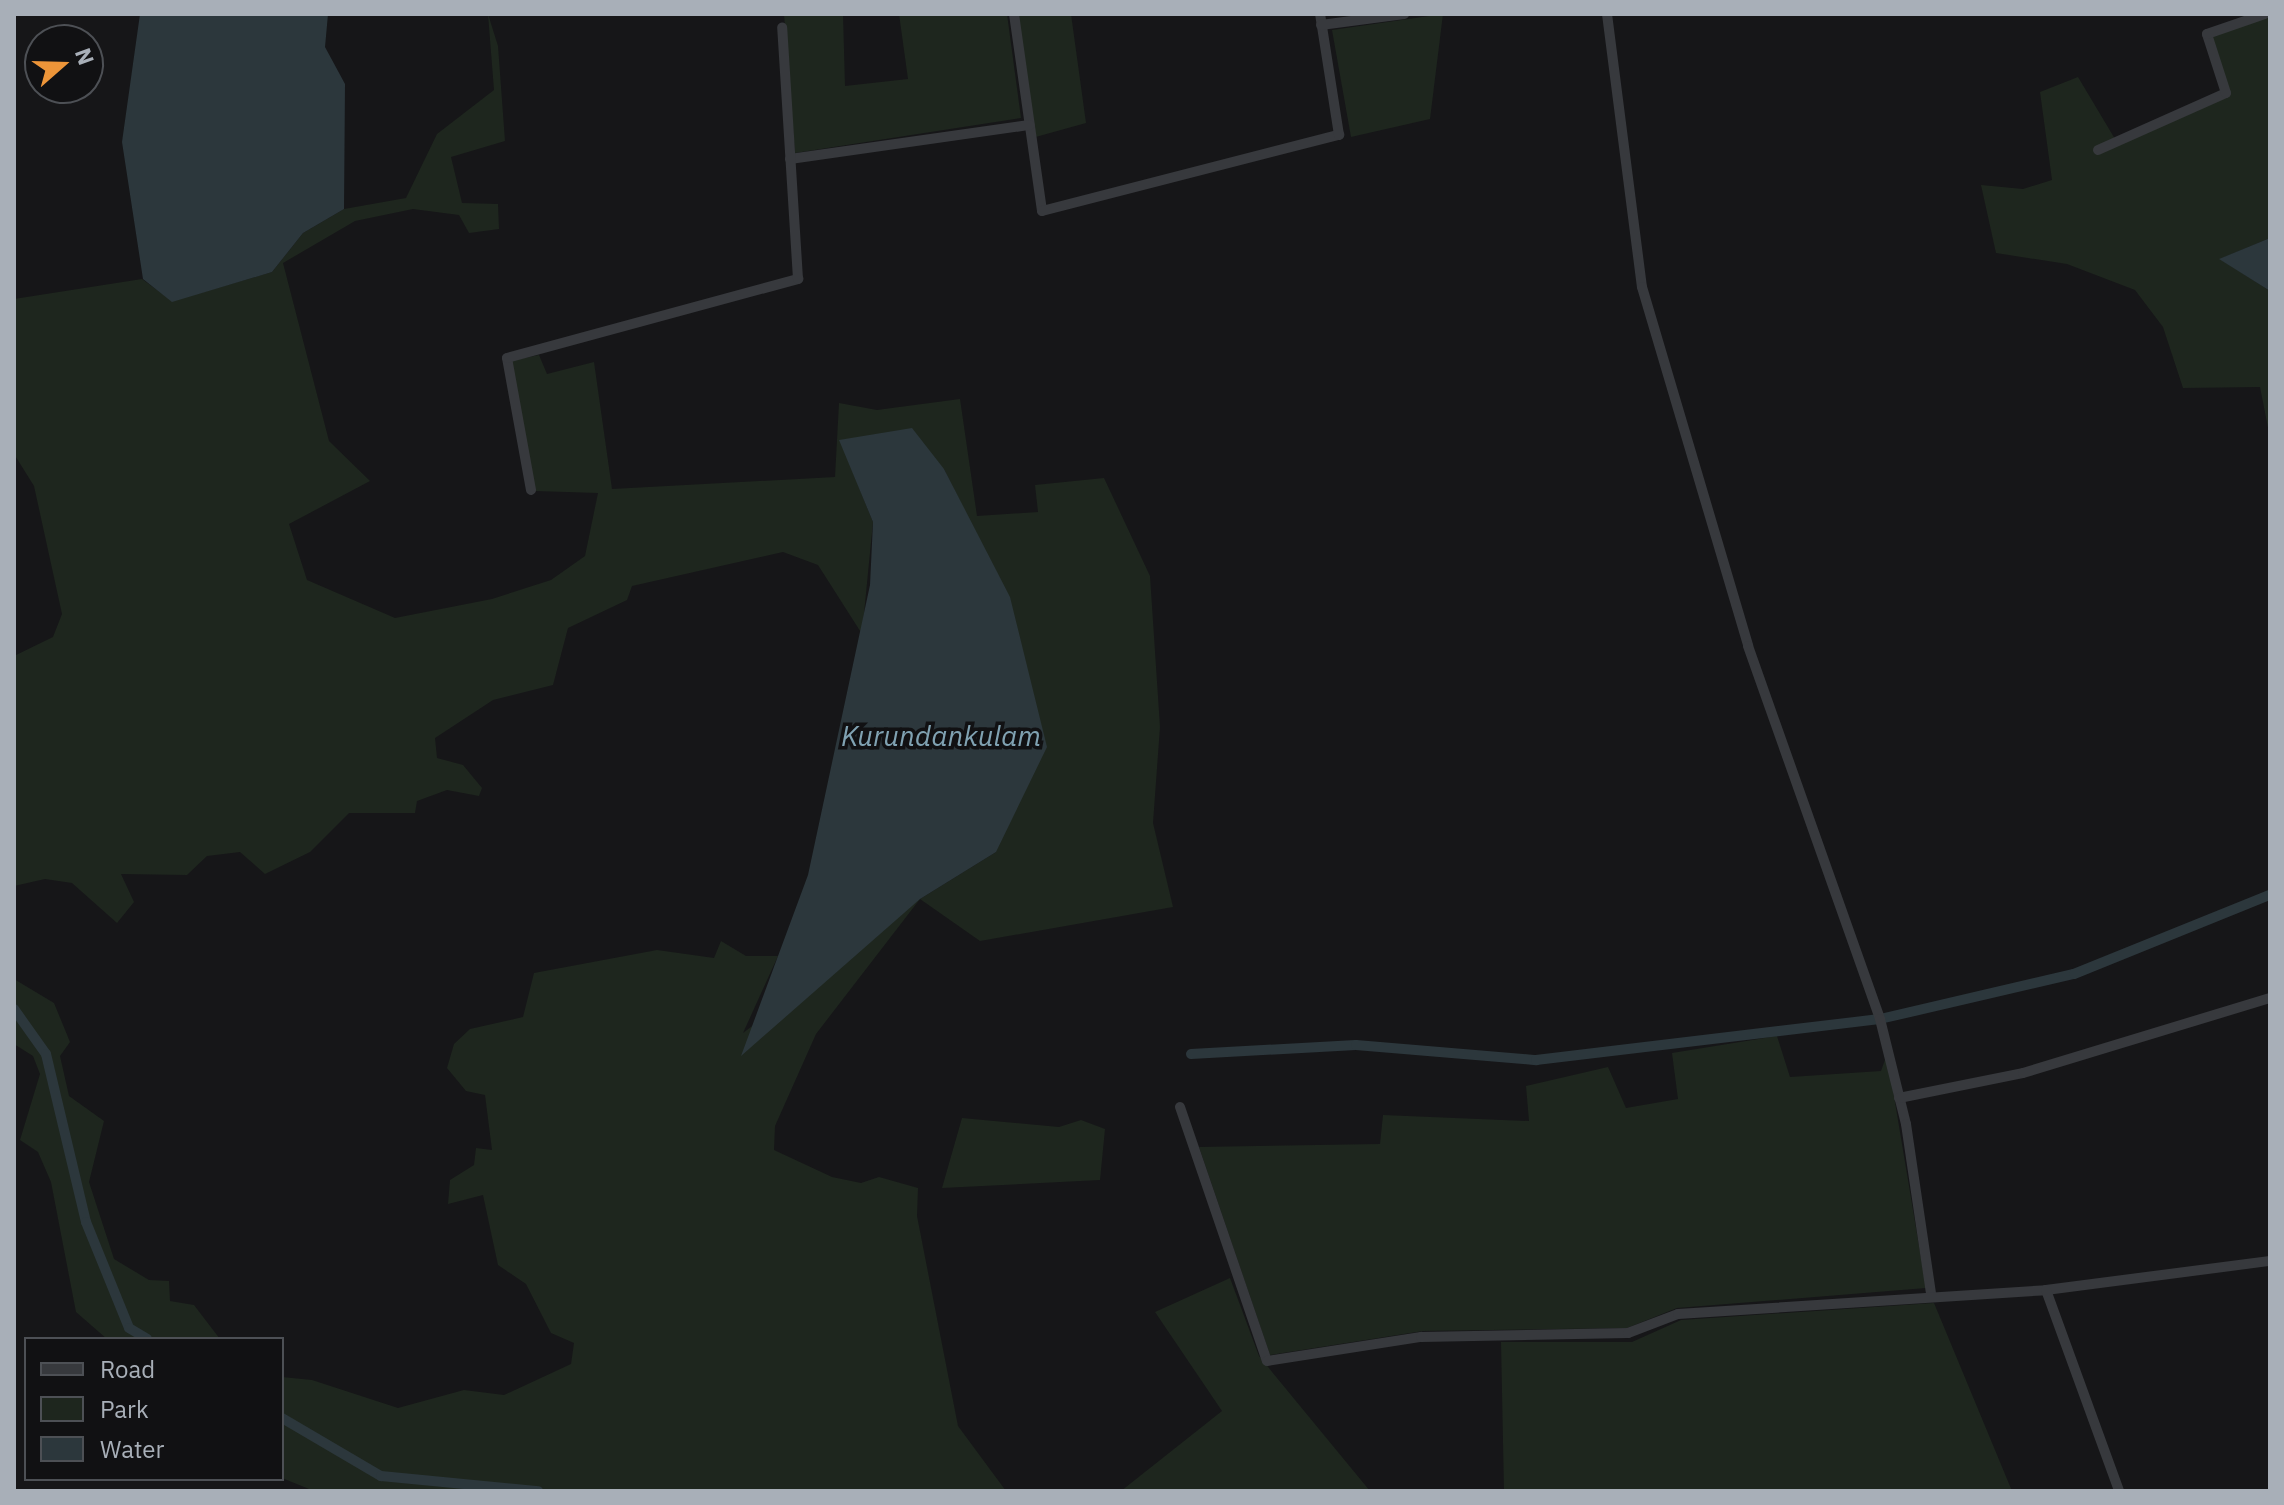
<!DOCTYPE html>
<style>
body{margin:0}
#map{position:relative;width:2284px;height:1505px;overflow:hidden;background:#161618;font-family:"IBM Plex Sans",sans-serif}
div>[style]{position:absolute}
.green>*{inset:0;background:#1e261e}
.water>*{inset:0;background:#2c373c}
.canal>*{height:10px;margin:-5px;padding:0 5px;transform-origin:5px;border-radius:5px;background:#2c373c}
.street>*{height:10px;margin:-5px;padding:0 5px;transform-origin:5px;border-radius:5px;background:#37393d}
span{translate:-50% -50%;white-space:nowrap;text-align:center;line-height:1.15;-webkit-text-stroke:7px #111113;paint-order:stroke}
.water-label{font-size:28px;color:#80a2b2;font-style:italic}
.frame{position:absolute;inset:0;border:16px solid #a8afb8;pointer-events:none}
.legend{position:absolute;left:24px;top:1337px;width:260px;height:144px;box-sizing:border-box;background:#111113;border:2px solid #4d5055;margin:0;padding:10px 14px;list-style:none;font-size:24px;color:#a8afb8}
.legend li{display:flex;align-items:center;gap:16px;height:40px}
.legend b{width:40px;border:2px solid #4d5055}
.north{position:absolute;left:24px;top:24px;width:80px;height:80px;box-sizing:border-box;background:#111113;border:2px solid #4d5055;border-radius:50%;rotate:70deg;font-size:22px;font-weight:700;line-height:32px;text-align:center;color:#a8afb8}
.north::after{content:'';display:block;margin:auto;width:28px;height:36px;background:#ed9539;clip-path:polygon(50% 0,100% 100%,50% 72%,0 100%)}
</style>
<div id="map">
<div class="green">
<div style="clip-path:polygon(488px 14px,498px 46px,505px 141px,451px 157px,462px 203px,498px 204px,499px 229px,469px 233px,459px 215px,413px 209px,355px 221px,283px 263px,329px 441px,370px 481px,289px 524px,307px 580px,395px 618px,492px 599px,551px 580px,585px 556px,598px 493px,535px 491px,510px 361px,539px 355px,547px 374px,594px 362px,612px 489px,835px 477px,839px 403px,877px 410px,960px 399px,977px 516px,1038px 512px,1035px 485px,1104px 478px,1150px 576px,1160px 727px,1153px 823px,1173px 907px,980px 941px,920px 899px,816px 1034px,775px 1126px,774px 1150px,832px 1177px,861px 1183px,879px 1177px,918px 1188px,917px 1216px,958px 1426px,1006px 1491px,314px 1491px,282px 1478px,282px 1377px,312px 1380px,398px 1408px,464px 1390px,504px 1395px,571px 1364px,574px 1343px,551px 1333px,526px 1284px,498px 1265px,483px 1195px,448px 1204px,450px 1180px,474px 1165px,476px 1148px,492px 1150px,485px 1095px,466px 1091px,447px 1068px,454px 1044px,470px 1029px,523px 1017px,534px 973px,657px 950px,714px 958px,721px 941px,746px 956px,778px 956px,743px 1033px,920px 899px,996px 852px,972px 526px,944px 469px,840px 440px,873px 522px,862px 634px,818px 565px,783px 552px,632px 586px,627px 600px,568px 628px,553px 685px,493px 700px,435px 738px,437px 758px,463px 765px,482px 788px,479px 796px,447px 790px,417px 801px,415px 813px,349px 813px,310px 852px,265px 874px,240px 852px,207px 856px,187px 875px,121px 874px,134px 902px,117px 923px,72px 883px,45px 879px,14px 886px,14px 656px,53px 637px,62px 614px,34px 486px,14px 454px,14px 299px,142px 279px,172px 301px,272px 272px,303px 233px,344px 209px,406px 198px,437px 134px,494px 90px)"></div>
<div style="clip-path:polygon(784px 14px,843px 14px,845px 86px,908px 79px,899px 14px,1007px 14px,1021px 118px,795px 153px)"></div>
<div style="clip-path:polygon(1018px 14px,1071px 14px,1086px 123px,1032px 138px)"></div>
<div style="clip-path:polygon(1443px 14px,1430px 119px,1351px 137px,1332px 30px)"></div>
<div style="clip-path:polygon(2270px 14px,2270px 238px,2220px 259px,2270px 291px,2270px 438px,2260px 387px,2183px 388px,2163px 327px,2135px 290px,2067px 264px,1996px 253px,1981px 185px,2023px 189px,2052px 180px,2040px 92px,2078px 77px,2115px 139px,2228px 95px,2209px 36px)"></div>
<div style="clip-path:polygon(14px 979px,54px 1003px,70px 1042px,60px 1056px,69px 1096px,104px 1121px,89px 1182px,114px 1259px,149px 1280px,169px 1281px,170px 1301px,194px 1305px,220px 1339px,107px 1339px,76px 1312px,51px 1182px,38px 1152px,20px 1140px,40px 1074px,33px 1056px,14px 1044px)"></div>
<div style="clip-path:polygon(1777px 1036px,1790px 1077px,1881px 1071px,1887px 1054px,1926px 1288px,1677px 1308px,1627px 1328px,1423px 1331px,1270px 1355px,1199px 1147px,1380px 1144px,1383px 1115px,1529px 1121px,1526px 1086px,1608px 1067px,1626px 1108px,1678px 1099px,1672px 1053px)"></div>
<div style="clip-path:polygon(962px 1118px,1059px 1127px,1081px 1120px,1105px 1129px,1100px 1180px,942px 1188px)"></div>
<div style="clip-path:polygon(1230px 1278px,1259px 1356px,1370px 1491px,1121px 1491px,1222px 1411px,1155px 1312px)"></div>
<div style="clip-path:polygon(1934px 1303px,2012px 1491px,1504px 1491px,1501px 1342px,1632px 1342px,1681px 1320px)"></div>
</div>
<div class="water">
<div style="clip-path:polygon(140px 14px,328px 14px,325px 47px,345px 84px,344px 209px,303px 233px,272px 272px,172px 302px,143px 279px,122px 142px)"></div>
<div style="clip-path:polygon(2270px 238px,2270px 291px,2219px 259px)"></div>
<div style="clip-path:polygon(912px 428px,944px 469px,1010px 597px,1047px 747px,996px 852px,920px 899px,741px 1056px,808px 875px,870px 585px,873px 522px,839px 440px)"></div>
</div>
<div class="canal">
<div style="left:14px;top:1009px;width:55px;rotate:54.6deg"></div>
<div style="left:46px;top:1054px;width:173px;rotate:76.6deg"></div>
<div style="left:86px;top:1222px;width:114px;rotate:67.9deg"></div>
<div style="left:129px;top:1328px;width:21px;rotate:31deg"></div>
<div style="left:1191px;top:1054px;width:165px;rotate:-3.1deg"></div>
<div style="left:1356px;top:1045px;width:181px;rotate:4.8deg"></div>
<div style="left:1536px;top:1060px;width:346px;rotate:-6.8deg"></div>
<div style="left:1880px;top:1019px;width:199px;rotate:-13.1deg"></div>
<div style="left:2074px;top:974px;width:211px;rotate:-22deg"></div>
<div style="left:282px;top:1418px;width:115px;rotate:30.4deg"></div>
<div style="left:381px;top:1476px;width:158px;rotate:5.5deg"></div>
</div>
<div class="street">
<div style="left:1014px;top:14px;width:199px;rotate:81.9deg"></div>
<div style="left:1042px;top:211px;width:307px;rotate:-14.4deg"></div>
<div style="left:1339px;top:135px;width:122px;rotate:-98.9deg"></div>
<div style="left:1607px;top:14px;width:275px;rotate:82.7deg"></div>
<div style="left:1642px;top:287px;width:374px;rotate:73.5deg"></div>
<div style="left:1748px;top:646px;width:396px;rotate:70.5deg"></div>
<div style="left:1880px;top:1019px;width:108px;rotate:76.1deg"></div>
<div style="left:1906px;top:1124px;width:171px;rotate:81.6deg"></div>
<div style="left:1321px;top:25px;width:84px;rotate:-7.5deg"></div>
<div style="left:2098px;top:150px;width:140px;rotate:-24deg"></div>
<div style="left:2226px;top:93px;width:62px;rotate:-107.9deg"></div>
<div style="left:2207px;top:34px;width:61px;rotate:-19deg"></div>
<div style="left:790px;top:159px;width:242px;rotate:-8.1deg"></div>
<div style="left:531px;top:490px;width:134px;rotate:-100.3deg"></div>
<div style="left:507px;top:358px;width:302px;rotate:-15.2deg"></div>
<div style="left:798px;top:279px;width:252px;rotate:-93.6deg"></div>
<div style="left:1899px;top:1098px;width:126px;rotate:-11.4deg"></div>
<div style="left:2023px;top:1073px;width:258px;rotate:-16.9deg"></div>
<div style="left:1180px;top:1107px;width:268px;rotate:71.1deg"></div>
<div style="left:1267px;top:1361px;width:156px;rotate:-8.9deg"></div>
<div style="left:1421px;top:1337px;width:207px;rotate:-1.1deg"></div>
<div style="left:1628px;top:1333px;width:53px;rotate:-20.8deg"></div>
<div style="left:1678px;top:1314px;width:369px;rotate:-3.7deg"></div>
<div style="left:2046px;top:1290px;width:226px;rotate:-7.4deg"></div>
<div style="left:2046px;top:1290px;width:214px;rotate:70deg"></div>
</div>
<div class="water-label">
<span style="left:941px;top:736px">Kurundankulam</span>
</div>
<div class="frame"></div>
<ul class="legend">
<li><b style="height:10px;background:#37393d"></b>Road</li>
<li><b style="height:22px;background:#1e261e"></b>Park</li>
<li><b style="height:22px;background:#2c373c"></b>Water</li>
</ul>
<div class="north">N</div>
</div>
